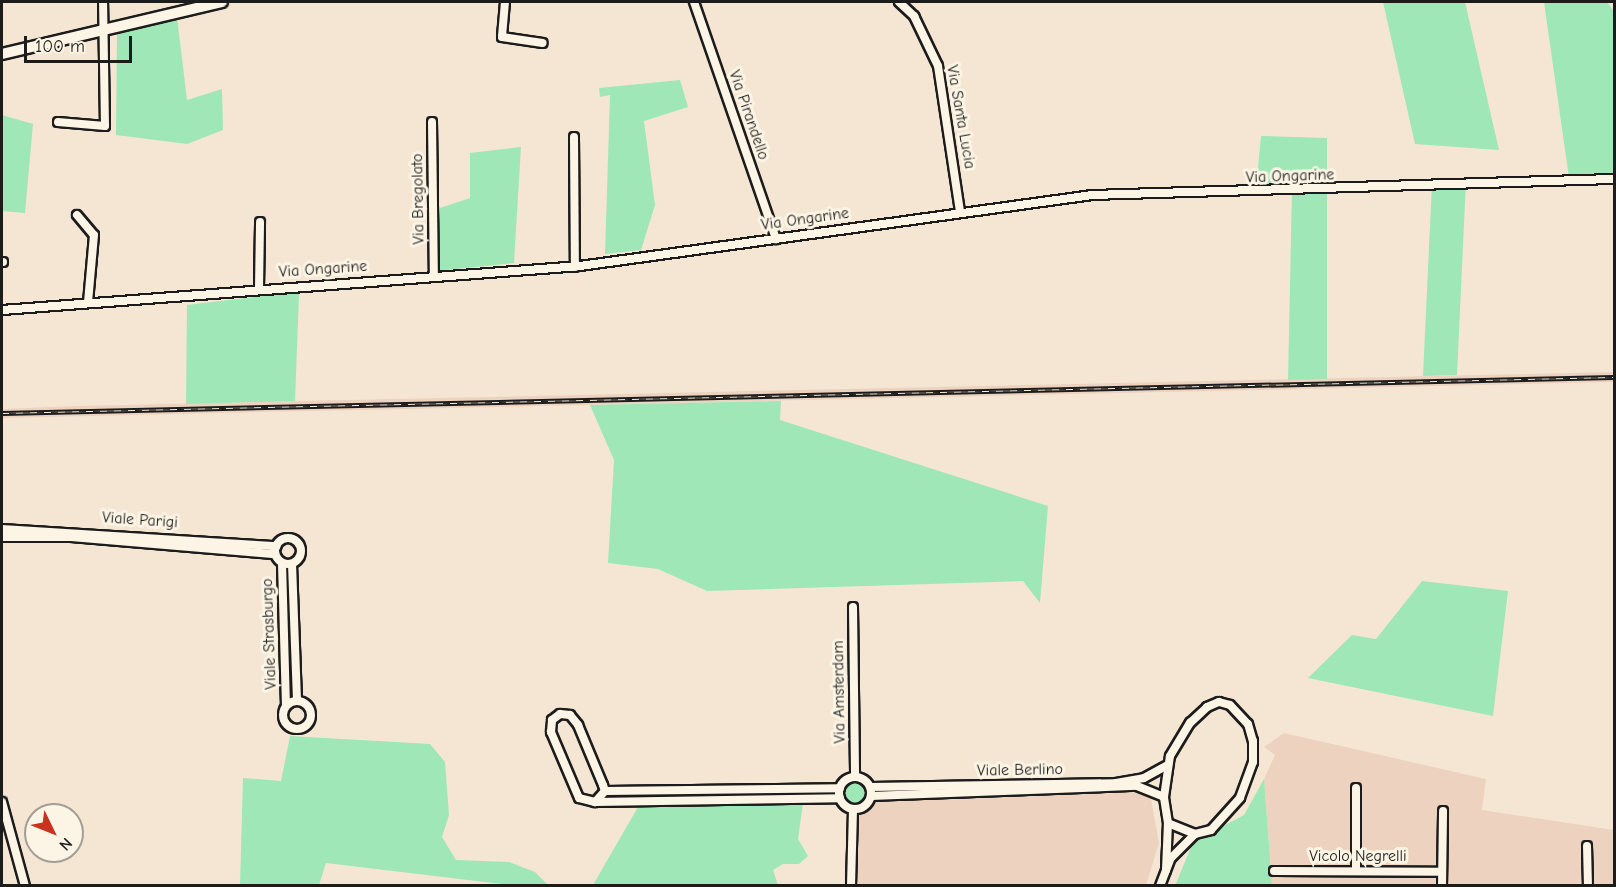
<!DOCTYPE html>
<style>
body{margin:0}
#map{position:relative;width:1616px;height:887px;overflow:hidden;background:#f5e6d4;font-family:"Comic Neue",sans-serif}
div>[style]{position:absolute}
.built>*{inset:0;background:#edd3bf}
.green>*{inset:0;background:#9fe7b6}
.round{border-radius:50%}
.roads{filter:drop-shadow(2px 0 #1c1c1c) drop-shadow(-2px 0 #1c1c1c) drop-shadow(0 2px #1c1c1c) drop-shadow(0 -2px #1c1c1c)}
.minor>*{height:8px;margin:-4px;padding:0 4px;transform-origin:4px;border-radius:4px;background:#fcf5e5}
.minor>.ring{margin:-4px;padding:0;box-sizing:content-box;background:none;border:8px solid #fcf5e5;border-radius:50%}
.major>*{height:10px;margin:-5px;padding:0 5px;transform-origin:5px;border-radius:5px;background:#fcf5e5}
.rail>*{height:4.5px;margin-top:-2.25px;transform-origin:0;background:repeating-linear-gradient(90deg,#fcf5e5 0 7px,#1c1c1c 0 14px);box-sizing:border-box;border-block:2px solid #1c1c1c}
span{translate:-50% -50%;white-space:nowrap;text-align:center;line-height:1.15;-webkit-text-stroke:6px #fcf5e5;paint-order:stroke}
.street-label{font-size:16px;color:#1c1c1c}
.frame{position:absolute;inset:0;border:3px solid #1c1c1c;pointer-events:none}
.north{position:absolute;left:24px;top:803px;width:60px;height:60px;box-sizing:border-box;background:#fcf5e5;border:2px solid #a29e95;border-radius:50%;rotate:133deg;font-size:16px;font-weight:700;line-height:24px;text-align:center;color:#1c1c1c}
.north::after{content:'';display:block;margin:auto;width:21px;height:27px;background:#c8321e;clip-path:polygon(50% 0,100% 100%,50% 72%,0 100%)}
.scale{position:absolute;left:24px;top:36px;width:108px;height:27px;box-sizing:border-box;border:3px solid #1c1c1c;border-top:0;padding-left:8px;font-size:18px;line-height:21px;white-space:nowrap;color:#1c1c1c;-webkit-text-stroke:4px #fcf5e5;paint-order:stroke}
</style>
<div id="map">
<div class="built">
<div style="clip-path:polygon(1614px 372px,1614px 382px,2px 418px,2px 409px,76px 406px)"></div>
<div style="clip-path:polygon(1284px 733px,1486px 779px,1482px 810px,1614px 830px,1614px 885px,1272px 885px,1264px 779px,1275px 755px,1264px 747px)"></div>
<div style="clip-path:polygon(1139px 792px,1151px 799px,1159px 843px,1146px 885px,844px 886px,848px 814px,863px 812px,876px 802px)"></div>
</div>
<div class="green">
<div style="clip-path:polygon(1383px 2px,1465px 2px,1499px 150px,1415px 144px)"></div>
<div style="clip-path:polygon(1544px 2px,1607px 2px,1614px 11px,1614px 177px,1569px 178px)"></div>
<div style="clip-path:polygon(177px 17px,187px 100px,222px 89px,223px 130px,187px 144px,116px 135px,117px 32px)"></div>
<div style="clip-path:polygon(680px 80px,688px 107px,644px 121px,655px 205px,641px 250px,605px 254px,610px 95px,600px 97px,599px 88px)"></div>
<div style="clip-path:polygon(2px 115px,33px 124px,25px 213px,2px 211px)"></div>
<div style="clip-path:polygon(1261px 136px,1327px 138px,1327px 379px,1288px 380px,1292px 191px,1256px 190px)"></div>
<div style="clip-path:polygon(521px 147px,514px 263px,435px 271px,440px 208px,470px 198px,470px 153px)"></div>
<div style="clip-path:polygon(1466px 181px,1457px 375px,1423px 376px,1432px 183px)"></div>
<div style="clip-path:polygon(279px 294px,299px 294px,295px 401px,186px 404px,187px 305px)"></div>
<div style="clip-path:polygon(781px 401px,780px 420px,1048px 506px,1040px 603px,1023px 581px,707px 591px,658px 569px,608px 563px,614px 460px,590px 405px)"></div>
<div style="clip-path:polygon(1422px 581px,1508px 591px,1493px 716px,1308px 678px,1352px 635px,1376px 639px)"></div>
<div style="clip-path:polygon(290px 736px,430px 744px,445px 762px,449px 815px,442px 837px,456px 860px,509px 862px,535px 872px,548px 885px,510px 885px,326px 863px,319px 885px,240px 885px,243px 778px,281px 781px)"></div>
<div style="clip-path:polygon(1264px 779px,1272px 885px,1175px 886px,1193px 842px,1244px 815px)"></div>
<div class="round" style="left:844px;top:781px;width:22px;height:22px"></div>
<div style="clip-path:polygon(803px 803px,798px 839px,808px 856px,799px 864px,783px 864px,773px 870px,778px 885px,593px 885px,638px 807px)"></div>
</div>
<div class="roads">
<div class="minor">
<div style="left:505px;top:2px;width:35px;rotate:95deg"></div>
<div style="left:502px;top:37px;width:41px;rotate:8.3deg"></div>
<div style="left:694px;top:2px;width:251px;rotate:70.9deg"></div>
<div style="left:899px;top:2px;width:21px;rotate:43deg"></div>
<div style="left:914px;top:16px;width:55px;rotate:64.4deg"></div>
<div style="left:938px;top:66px;width:148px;rotate:81.4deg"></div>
<div style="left:58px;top:122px;width:47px;rotate:4.9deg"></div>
<div style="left:105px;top:126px;width:124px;rotate:-90.9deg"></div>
<div style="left:432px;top:122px;width:154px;rotate:89.3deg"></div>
<div style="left:574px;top:137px;width:130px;rotate:89.6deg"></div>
<div style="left:77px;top:215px;width:26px;rotate:50deg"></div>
<div style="left:94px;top:235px;width:67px;rotate:95.1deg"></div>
<div style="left:2px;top:262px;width:1px"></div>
<div style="left:259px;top:288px;width:66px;rotate:-89.1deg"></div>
<div style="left:2px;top:310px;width:580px;rotate:-4.35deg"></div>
<div style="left:580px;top:266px;width:517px;rotate:-7.89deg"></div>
<div style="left:1092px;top:195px;width:522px;rotate:-1.76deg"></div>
<div style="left:2px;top:529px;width:275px;rotate:3.6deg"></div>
<div style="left:2px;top:537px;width:69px"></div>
<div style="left:71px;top:537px;width:205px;rotate:4.8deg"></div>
<div class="ring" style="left:275px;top:538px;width:18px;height:18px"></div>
<div style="left:282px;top:563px;width:142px;rotate:88.4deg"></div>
<div style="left:292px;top:564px;width:136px;rotate:87.9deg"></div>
<div style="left:853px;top:607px;width:170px;rotate:89.3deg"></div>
<div class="ring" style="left:283px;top:701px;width:20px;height:20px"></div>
<div style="left:560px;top:714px;width:10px;rotate:6deg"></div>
<div style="left:570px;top:715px;width:13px;rotate:51deg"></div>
<div style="left:578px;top:725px;width:65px;rotate:67.4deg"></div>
<div style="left:603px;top:785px;width:6px;rotate:72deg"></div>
<div style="left:605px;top:791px;width:15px;rotate:132deg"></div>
<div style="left:595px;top:802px;width:16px;rotate:-166deg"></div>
<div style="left:579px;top:798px;width:72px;rotate:-113deg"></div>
<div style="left:551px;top:732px;width:12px;rotate:-85deg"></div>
<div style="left:552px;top:720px;width:10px;rotate:-37deg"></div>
<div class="ring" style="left:839px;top:777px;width:24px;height:24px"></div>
<div style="left:871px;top:787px;width:245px;rotate:-0.9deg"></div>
<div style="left:1116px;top:783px;width:28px;rotate:-10deg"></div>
<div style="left:1144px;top:778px;width:25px;rotate:-29deg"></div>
<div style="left:605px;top:791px;width:235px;rotate:-0.7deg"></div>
<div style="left:871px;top:796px;width:266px;rotate:-2.2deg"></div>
<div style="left:1137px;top:786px;width:29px;rotate:22deg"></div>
<div style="left:2px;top:802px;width:87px;rotate:74.7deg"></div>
<div style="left:595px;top:802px;width:245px;rotate:-0.9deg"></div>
<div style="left:1587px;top:846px;width:40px;rotate:88.6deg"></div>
<div style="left:1166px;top:870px;width:47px;rotate:-87.6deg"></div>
<div style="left:1168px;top:823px;width:26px;rotate:-99deg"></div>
<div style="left:1164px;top:797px;width:41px;rotate:-81.7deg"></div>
<div style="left:1170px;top:756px;width:39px;rotate:-59deg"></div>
<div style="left:1190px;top:723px;width:23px;rotate:-43deg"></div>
<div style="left:1207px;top:707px;width:13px;rotate:-23deg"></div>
<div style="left:1219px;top:702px;width:11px;rotate:15deg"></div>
<div style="left:1230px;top:705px;width:26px;rotate:47deg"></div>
<div style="left:1248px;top:724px;width:18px;rotate:74deg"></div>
<div style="left:1253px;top:741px;width:21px;rotate:90deg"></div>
<div style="left:1253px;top:762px;width:38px;rotate:110deg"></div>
<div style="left:1240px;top:798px;width:43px;rotate:132.2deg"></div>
<div style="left:1211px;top:830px;width:16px;rotate:166deg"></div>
<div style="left:1195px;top:834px;width:29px;rotate:-158deg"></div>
<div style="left:1274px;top:871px;width:167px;rotate:0.3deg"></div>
<div style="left:1356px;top:871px;width:83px;rotate:-90deg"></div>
<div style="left:851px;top:886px;width:77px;rotate:-88.5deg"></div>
<div style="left:1160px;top:886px;width:30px;rotate:-69deg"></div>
<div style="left:1171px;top:858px;width:34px;rotate:-45deg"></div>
<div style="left:1442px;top:886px;width:75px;rotate:-89.2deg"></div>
</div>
<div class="major">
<div style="left:2px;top:54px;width:226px;rotate:-13.3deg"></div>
</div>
</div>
<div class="rail">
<div style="left:2px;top:413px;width:1612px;rotate:-1.28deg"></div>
</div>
<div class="street-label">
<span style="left:749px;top:115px;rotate:71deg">Via Pirandello</span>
<span style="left:961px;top:117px;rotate:80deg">Via Santa Lucia</span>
<span style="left:1290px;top:176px;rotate:-2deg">Via Ongarine</span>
<span style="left:418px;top:199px;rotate:-91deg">Via Bregolato</span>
<span style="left:805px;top:219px;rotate:-8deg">Via Ongarine</span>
<span style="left:323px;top:269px;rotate:-4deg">Via Ongarine</span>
<span style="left:140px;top:520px;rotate:4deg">Viale Parigi</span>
<span style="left:269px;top:634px;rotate:-92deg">Viale Strasburgo</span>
<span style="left:839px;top:692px;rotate:-91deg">Via Amsterdam</span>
<span style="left:1020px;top:770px;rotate:-1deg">Viale Berlino</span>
<span style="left:1358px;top:856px">Vicolo Negrelli</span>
</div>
<div class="frame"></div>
<div class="north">N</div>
<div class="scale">100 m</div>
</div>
